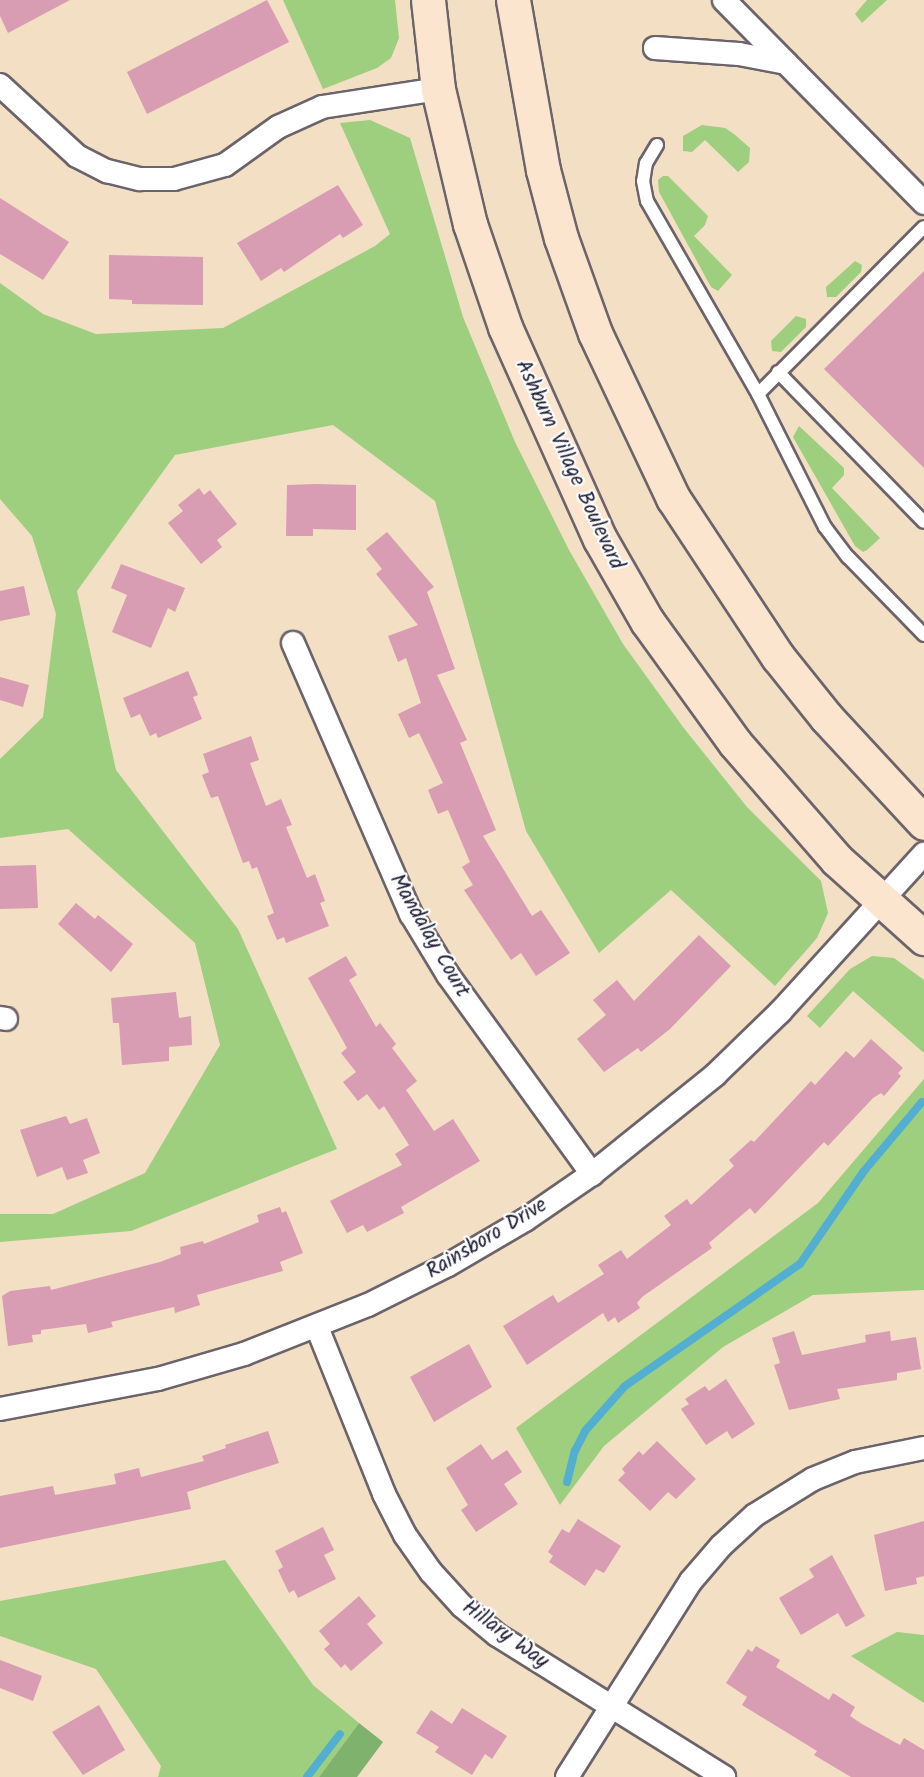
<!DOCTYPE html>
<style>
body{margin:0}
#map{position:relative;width:924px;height:1777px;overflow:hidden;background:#f3dfc4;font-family:Kalam,sans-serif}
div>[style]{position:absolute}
.green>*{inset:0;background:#9dcf7e}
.forest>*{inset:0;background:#7eb26d}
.stream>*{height:8px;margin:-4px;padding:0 4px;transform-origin:4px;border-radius:4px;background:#53afd1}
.building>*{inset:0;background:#d89cb3}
.roads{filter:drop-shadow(2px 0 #6b646b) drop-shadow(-2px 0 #6b646b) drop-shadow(0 2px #6b646b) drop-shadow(0 -2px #6b646b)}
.lane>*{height:12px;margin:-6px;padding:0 6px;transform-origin:6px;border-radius:6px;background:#fff}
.street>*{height:22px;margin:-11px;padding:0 11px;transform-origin:11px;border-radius:11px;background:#fff}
.secondary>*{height:33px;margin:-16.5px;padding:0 16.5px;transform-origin:16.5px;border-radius:16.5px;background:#fbe5cf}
span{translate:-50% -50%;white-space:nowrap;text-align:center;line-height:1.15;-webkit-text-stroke:4.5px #fff;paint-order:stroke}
.street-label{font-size:21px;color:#22223b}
</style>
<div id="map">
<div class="green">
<div style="clip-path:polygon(283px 0,395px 0,399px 38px,391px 58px,377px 68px,323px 89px)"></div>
<div style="clip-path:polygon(867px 0,887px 0,862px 23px,855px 14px)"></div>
<div style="clip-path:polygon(370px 120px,410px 138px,463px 317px,515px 442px,569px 550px,623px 644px,683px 727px,747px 807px,821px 881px,828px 913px,817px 938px,775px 986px,671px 890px,599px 953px,526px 831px,435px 501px,333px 425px,175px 455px,77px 591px,116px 770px,238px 929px,337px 1149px,131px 1231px,0 1242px,0 1214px,53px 1214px,145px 1173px,220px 1045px,195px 943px,68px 829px,0 838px,0 759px,43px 717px,56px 614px,32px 536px,0 499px,0 283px,43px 314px,96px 334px,223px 328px,375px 246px,390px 234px,340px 123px)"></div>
<div style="clip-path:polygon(702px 125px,725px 128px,734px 134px,750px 148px,749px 162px,738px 172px,705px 140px,692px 152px,683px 151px,683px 136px)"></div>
<div style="clip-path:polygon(663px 176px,668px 176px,708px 216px,705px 225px,694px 236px,732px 275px,718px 291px,711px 287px,659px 192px,658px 180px)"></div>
<div style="clip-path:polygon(855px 261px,862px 265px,861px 272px,836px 297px,827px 297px,826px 287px)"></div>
<div style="clip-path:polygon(796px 316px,806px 319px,806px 327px,781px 352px,772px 351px,771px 341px)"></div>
<div style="clip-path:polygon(799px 426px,844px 468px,844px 475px,832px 488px,880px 538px,867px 550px,863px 552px,855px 546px,793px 437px)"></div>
<div style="clip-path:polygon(872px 956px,894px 958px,924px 980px,924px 1053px,853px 991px,820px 1028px,807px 1016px,850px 969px)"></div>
<div style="clip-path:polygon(924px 1079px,924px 1290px,813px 1295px,723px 1347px,604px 1446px,560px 1505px,516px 1428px,818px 1203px)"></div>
<div style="clip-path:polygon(225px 1560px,313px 1685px,359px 1723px,319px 1777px,158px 1777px,161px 1766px,96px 1669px,0 1636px,0 1601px)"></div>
<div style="clip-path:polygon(897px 1632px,924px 1635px,924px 1703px,851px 1656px)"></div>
</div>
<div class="forest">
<div style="clip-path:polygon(359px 1723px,383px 1742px,357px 1777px,319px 1777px)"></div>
</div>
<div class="stream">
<div style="left:567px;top:1482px;width:32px;rotate:-76deg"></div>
<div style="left:575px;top:1451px;width:22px;rotate:-63deg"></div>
<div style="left:585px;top:1431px;width:60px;rotate:-48.4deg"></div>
<div style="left:625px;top:1386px;width:213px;rotate:-34.9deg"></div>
<div style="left:800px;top:1264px;width:113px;rotate:-55.5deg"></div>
<div style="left:864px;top:1171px;width:90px;rotate:-50deg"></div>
<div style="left:307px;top:1777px;width:54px;rotate:-52.5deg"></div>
</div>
<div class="building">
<div style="clip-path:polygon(0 0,70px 0,8px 33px,0 16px)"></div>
<div style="clip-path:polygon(267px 0,289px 42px,147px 114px,127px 72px)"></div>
<div style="clip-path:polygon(338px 185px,363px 225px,343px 238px,340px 234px,284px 272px,281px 268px,261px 281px,237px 243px)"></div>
<div style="clip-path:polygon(0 198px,69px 242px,43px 280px,0 254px)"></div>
<div style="clip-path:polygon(109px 255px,203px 257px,203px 305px,132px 304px,132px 300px,109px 299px)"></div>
<div style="clip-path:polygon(924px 271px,924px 468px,824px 369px)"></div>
<div style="clip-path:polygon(315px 484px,356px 485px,356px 530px,313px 529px,313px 536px,286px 536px,287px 485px)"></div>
<div style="clip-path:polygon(199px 488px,204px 495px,210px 490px,237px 524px,217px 540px,222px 547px,201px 564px,168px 523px,183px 511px,178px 505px)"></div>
<div style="clip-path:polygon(387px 532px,434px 587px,427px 592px,455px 669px,437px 675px,467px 740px,460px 743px,496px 830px,483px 836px,532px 916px,541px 910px,570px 953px,536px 976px,521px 953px,511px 960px,464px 890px,473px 885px,462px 867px,470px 862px,448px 810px,438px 814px,428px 790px,443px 783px,419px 733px,409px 738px,398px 714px,421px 703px,406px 658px,398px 662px,388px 636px,418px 625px,376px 574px,382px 569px,366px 549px)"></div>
<div style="clip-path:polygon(121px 564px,185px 588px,175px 612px,168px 608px,151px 648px,112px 632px,127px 595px,111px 588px)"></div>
<div style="clip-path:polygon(24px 586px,30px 615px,0 621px,0 591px)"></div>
<div style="clip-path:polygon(188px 671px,198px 695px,193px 697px,202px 719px,158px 738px,156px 733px,150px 736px,140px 714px,131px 718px,123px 698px)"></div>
<div style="clip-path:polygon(0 677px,29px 685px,23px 707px,0 700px)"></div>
<div style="clip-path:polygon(251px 736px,259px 760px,250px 763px,266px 806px,281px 799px,292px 825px,286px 827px,307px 878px,315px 874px,325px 901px,320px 903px,329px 926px,286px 943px,284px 937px,277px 940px,267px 916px,274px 913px,257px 867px,252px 869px,249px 861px,243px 863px,218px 796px,211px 798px,202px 775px,209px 772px,203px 754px)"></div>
<div style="clip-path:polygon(36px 865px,38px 908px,0 909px,0 866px)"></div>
<div style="clip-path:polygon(76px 903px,95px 919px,98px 915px,133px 944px,111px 972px,58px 924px)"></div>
<div style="clip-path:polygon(699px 935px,731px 966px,670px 1029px,641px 1052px,638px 1048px,604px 1072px,577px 1039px,606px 1015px,593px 1000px,617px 980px,634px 1001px)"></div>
<div style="clip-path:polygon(346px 956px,357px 975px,349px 980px,376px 1027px,380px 1023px,396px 1044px,392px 1048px,417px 1081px,406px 1090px,434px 1131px,453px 1119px,480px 1161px,401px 1207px,404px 1213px,367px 1232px,363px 1225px,347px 1233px,330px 1201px,402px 1165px,395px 1154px,409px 1145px,384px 1106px,379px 1110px,367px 1094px,358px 1101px,343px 1082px,356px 1072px,341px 1053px,347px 1048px,308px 978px)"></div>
<div style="clip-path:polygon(176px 992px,179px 1018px,191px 1016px,192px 1045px,169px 1047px,169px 1061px,122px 1065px,119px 1023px,113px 1023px,111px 998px)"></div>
<div style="clip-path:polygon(871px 1039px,903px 1068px,898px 1073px,901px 1076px,884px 1096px,881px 1093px,873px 1098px,828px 1146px,824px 1142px,755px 1214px,750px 1208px,709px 1243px,712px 1248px,642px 1297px,637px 1303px,640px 1308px,618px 1323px,615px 1317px,608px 1322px,603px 1313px,527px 1365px,503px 1326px,553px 1295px,558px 1303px,604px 1274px,598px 1265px,621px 1250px,627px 1259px,671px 1225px,664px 1216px,687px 1199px,691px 1205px,734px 1166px,729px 1160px,751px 1140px,754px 1142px,811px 1081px,815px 1085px,846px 1051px,854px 1058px)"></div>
<div style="clip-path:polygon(66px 1116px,70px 1124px,87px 1118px,100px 1153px,83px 1160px,88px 1173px,67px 1180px,62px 1167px,37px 1177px,20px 1130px)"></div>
<div style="clip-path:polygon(280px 1207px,282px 1213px,286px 1211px,303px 1253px,280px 1262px,283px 1271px,197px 1295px,200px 1305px,175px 1313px,174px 1307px,111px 1322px,113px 1327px,88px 1333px,86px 1324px,41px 1330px,41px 1334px,32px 1335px,33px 1342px,8px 1346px,2px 1296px,10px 1291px,50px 1286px,51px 1290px,160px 1262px,181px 1254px,180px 1247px,203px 1241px,204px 1244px,259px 1222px,257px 1215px)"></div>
<div style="clip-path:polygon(794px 1331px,802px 1355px,866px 1342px,865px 1335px,890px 1331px,891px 1341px,916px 1337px,921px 1369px,897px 1373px,897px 1380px,837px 1389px,840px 1399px,789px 1410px,774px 1365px,780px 1363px,772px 1338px)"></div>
<div style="clip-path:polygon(469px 1344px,492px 1387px,434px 1422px,410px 1377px)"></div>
<div style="clip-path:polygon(726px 1379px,755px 1424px,732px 1439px,727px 1431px,706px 1445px,681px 1409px,689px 1404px,685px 1399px,705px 1386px,709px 1391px)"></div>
<div style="clip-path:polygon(268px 1431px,279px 1463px,187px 1492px,191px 1509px,0 1548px,0 1496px,53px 1486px,55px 1495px,116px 1484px,114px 1474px,139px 1468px,141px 1477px,204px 1461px,202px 1456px,226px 1448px,225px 1445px)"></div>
<div style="clip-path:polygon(657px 1441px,696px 1479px,676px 1499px,668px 1492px,650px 1511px,618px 1480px,625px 1473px,622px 1469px,639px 1451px,643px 1455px)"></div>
<div style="clip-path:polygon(481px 1444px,492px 1460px,507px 1450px,522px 1472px,504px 1484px,518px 1504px,476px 1532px,461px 1510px,468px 1505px,446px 1468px)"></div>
<div style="clip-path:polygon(578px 1519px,621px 1546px,604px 1573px,596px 1569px,585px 1586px,549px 1562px,553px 1556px,548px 1552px,562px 1529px,569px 1533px)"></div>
<div style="clip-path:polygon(924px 1521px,924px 1576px,916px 1578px,917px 1584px,885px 1591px,874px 1535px)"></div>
<div style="clip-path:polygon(323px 1527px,334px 1550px,324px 1555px,336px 1579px,298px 1598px,294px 1590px,289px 1593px,278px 1570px,283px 1567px,275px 1551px)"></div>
<div style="clip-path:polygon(832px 1555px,865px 1616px,846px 1627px,838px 1613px,801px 1635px,779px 1598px,814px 1577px,809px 1569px)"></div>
<div style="clip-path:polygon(359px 1596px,376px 1616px,367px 1624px,383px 1643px,351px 1671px,345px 1664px,341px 1668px,324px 1649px,330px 1644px,319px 1631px)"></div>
<div style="clip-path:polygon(756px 1646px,780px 1660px,776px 1667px,829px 1700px,833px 1693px,855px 1707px,850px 1716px,862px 1724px,900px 1745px,904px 1738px,924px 1750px,924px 1777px,851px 1777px,814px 1755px,817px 1751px,742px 1705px,747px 1697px,726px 1683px,748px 1649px,752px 1652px)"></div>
<div style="clip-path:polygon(0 1660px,42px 1676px,33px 1701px,0 1688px)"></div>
<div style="clip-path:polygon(99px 1705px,125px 1750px,83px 1775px,52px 1732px)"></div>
<div style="clip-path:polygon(462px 1708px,507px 1736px,492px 1759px,485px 1754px,472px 1775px,435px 1752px,439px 1747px,416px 1733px,431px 1710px,452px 1724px)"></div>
</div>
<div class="roads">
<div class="lane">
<div style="left:657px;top:145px;width:21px;rotate:121deg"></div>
<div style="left:646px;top:163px;width:18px;rotate:99deg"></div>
<div style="left:643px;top:181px;width:20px;rotate:79deg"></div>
<div style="left:647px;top:201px;width:223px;rotate:60.1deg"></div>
<div style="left:758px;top:394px;width:235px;rotate:-45.2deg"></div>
<div style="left:778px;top:372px;width:209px;rotate:45.8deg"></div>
<div style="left:758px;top:394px;width:149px;rotate:63.3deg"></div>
<div style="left:825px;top:527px;width:38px;rotate:53deg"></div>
<div style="left:848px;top:557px;width:109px;rotate:45.7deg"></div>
</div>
<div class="street">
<div style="left:724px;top:0;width:285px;rotate:45.4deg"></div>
<div style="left:655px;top:48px;width:84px;rotate:4.1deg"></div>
<div style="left:739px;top:54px;width:48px;rotate:10.8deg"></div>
<div style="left:0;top:85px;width:105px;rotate:42.7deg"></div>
<div style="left:77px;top:156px;width:34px;rotate:27deg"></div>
<div style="left:107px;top:171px;width:34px;rotate:14deg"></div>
<div style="left:140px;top:179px;width:34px"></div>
<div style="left:174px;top:179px;width:53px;rotate:-15.4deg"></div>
<div style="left:225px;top:165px;width:65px;rotate:-35.6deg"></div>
<div style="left:278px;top:127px;width:48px;rotate:-24.4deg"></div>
<div style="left:322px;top:107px;width:117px;rotate:-8.8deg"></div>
<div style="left:293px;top:643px;width:296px;rotate:66.5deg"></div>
<div style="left:411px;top:914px;width:71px;rotate:58.8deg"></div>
<div style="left:448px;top:975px;width:246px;rotate:54.1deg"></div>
<div style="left:0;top:1018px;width:6px;rotate:9deg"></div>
<div style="left:317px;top:1327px;width:180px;rotate:68.1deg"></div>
<div style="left:384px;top:1494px;width:46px;rotate:62.9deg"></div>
<div style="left:405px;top:1535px;width:45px;rotate:54.9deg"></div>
<div style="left:431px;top:1572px;width:46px;rotate:47.6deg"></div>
<div style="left:462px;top:1606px;width:45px;rotate:39.6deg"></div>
<div style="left:497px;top:1635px;width:268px;rotate:32deg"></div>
<div style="left:0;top:1409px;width:161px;rotate:-10.8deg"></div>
<div style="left:158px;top:1379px;width:90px;rotate:-16.2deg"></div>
<div style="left:244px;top:1354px;width:133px;rotate:-21.6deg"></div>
<div style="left:368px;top:1305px;width:89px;rotate:-26.6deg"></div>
<div style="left:448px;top:1265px;width:89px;rotate:-30.3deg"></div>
<div style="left:525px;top:1220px;width:81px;rotate:-34.5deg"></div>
<div style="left:592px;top:1174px;width:158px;rotate:-38.8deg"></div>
<div style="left:715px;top:1075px;width:91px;rotate:-44.1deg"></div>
<div style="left:780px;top:1012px;width:214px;rotate:-47.7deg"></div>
<div style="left:567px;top:1777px;width:232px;rotate:-57.7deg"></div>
<div style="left:691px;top:1581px;width:46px;rotate:-49.4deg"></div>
<div style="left:721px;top:1546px;width:46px;rotate:-42.4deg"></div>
<div style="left:755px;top:1515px;width:68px;rotate:-31.8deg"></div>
<div style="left:813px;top:1479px;width:45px;rotate:-22deg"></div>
<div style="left:855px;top:1462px;width:70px;rotate:-11.5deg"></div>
</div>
<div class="secondary">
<div style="left:428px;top:0;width:90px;rotate:83.6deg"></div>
<div style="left:438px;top:89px;width:139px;rotate:76.7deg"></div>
<div style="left:470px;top:224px;width:109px;rotate:71.2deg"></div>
<div style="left:505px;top:327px;width:232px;rotate:65.9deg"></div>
<div style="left:600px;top:539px;width:95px;rotate:60.2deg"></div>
<div style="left:647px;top:621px;width:150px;rotate:54.2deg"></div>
<div style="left:735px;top:743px;width:155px;rotate:48.9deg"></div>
<div style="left:837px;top:860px;width:117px;rotate:41.9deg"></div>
<div style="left:513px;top:0;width:173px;rotate:80deg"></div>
<div style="left:543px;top:170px;width:70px;rotate:75.2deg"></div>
<div style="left:561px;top:238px;width:101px;rotate:70.3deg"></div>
<div style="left:595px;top:333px;width:183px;rotate:64.7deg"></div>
<div style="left:673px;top:498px;width:191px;rotate:56.6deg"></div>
<div style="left:778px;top:657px;width:77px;rotate:51.3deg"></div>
<div style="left:826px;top:717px;width:144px;rotate:47.2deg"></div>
</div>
</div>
<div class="street-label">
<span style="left:569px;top:465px;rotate:65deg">Ashburn Village Boulevard</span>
<span style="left:429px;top:936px;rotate:60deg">Mandalay Court</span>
<span style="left:487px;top:1239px;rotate:-31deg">Rainsboro Drive</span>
<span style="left:505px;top:1635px;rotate:36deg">Hillary Way</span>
</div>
</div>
